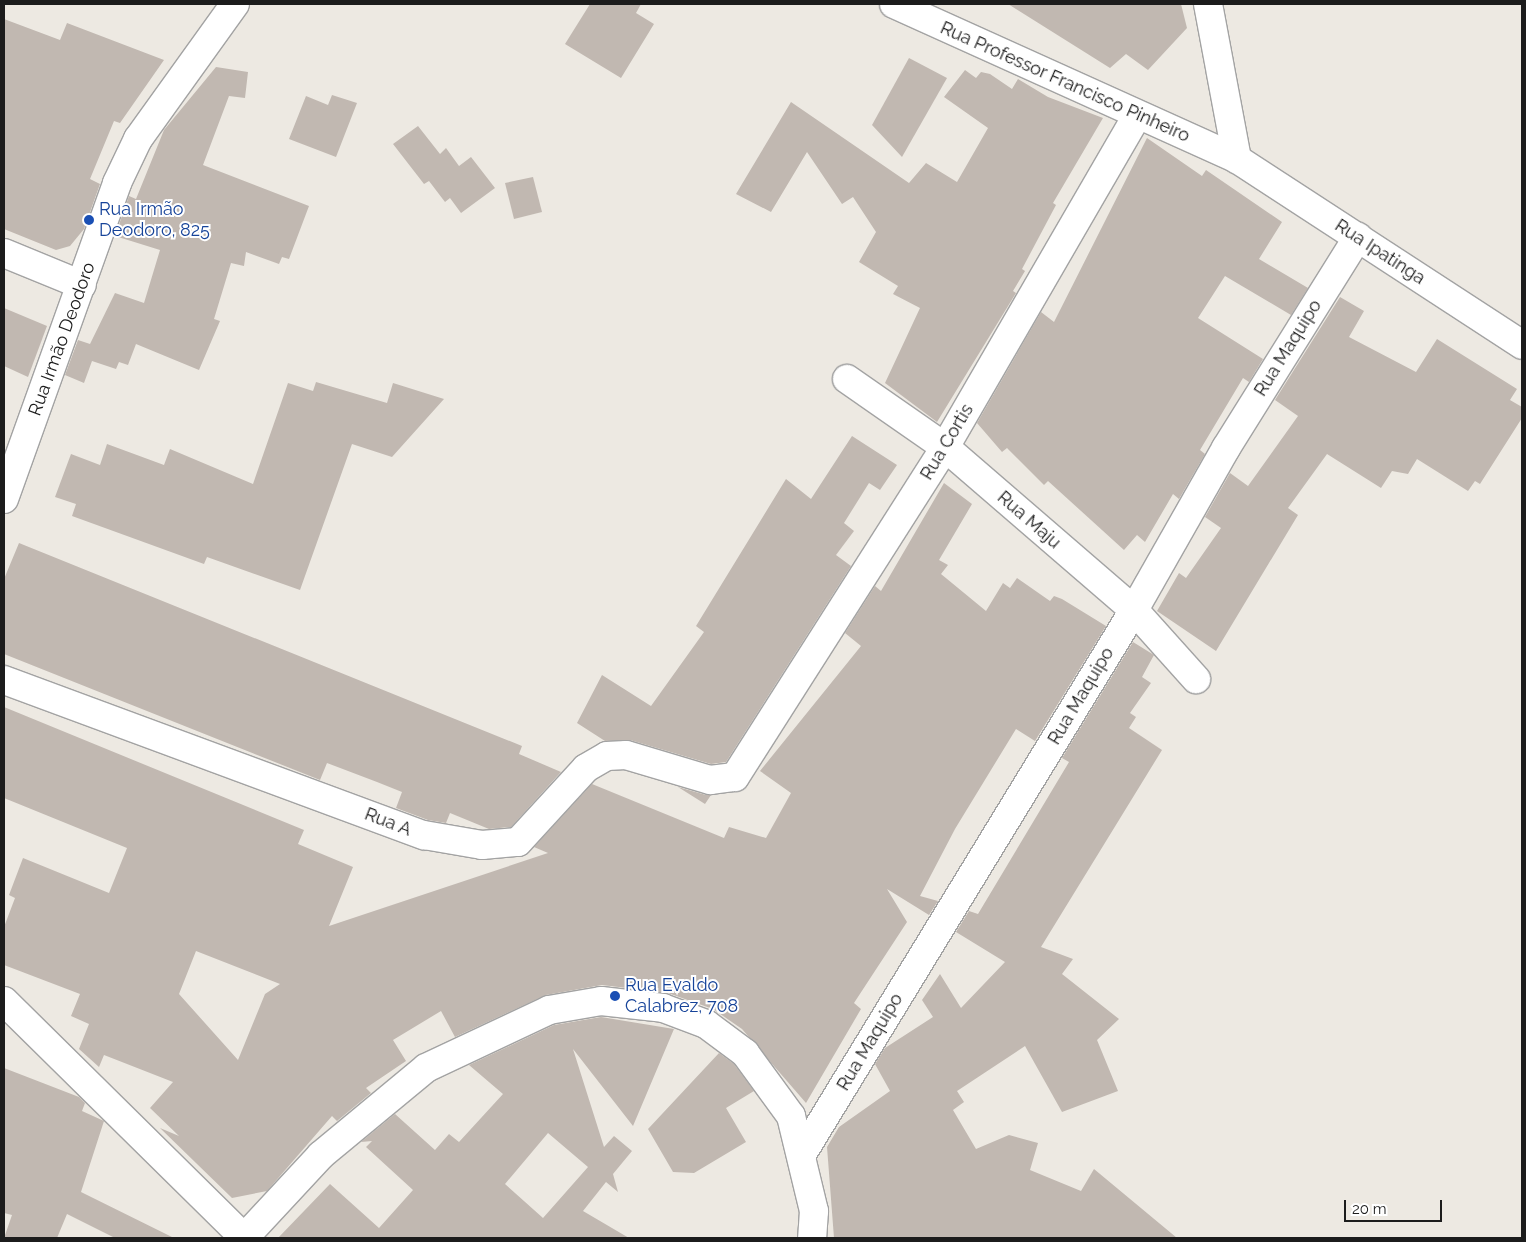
<!DOCTYPE html>
<meta charset="utf-8">
<style>
body{margin:0}
#map{position:relative;width:1526px;height:1242px;overflow:hidden;background:#ede9e2;font-family:Raleway,sans-serif}
div>[style]{position:absolute}
.building>*{inset:0;background:#c1b8b1}
.roads{filter:drop-shadow(1px 0 #a3a3a3) drop-shadow(-1px 0 #a3a3a3) drop-shadow(0 1px #a3a3a3) drop-shadow(0 -1px #a3a3a3)}
.minor>*{height:28px;margin:-14px;padding:0 14px;transform-origin:14px;border-radius:14px;background:#fff}
.dots>*{width:14px;height:14px;translate:-50% -50%;box-sizing:border-box;border:2px solid #fff;border-radius:50%}
span{translate:-50% -50%;white-space:nowrap;text-align:center;line-height:1.15;-webkit-text-stroke:4px #fff;paint-order:stroke}
.street-label{font-size:18px;color:#1c1c1c}
.transit-label{font-size:18px;color:#164399}
.left{translate:0 -50%;text-align:left}
.frame{position:absolute;inset:0;border:5px solid #1c1c1c;pointer-events:none}
.scale{position:absolute;left:1344px;top:1200px;width:98px;height:22px;box-sizing:border-box;border:2px solid #1c1c1c;border-top:0;padding-left:6px;font-size:15px;line-height:18px;white-space:nowrap;color:#1c1c1c;-webkit-text-stroke:4px #fff;paint-order:stroke}
</style>
<div id="map">
<div class="building">
<div style="clip-path:polygon(590px 4px,641px 4px,636px 13px,654px 24px,621px 78px,565px 44px)"></div>
<div style="clip-path:polygon(1008px 4px,1181px 4px,1187px 28px,1148px 70px,1126px 54px,1110px 68px)"></div>
<div style="clip-path:polygon(4px 19px,60px 40px,67px 23px,164px 60px,120px 123px,114px 121px,90px 179px,100px 184px,84px 229px,70px 246px,56px 250px,4px 229px)"></div>
<div style="clip-path:polygon(909px 58px,947px 78px,902px 157px,872px 125px)"></div>
<div style="clip-path:polygon(216px 67px,248px 72px,245px 98px,229px 96px,203px 165px,309px 206px,289px 259px,282px 257px,279px 264px,246px 252px,244px 266px,231px 263px,214px 319px,220px 321px,199px 370px,136px 344px,128px 365px,119px 362px,116px 369px,92px 361px,84px 383px,65px 375px,78px 340px,90px 344px,115px 293px,144px 303px,160px 250px,115px 236px,129px 196px,136px 199px,164px 130px)"></div>
<div style="clip-path:polygon(965px 70px,976px 78px,981px 72px,990px 74px,1012px 89px,1018px 79px,1048px 97px,1103px 118px,1053px 203px,1056px 205px,1022px 269px,1025px 271px,1013px 291px,1016px 293px,937px 422px,885px 383px,920px 308px,893px 294px,898px 286px,859px 262px,876px 232px,853px 197px,842px 204px,807px 152px,771px 212px,736px 194px,791px 102px,909px 183px,926px 163px,957px 182px,988px 128px,944px 97px)"></div>
<div style="clip-path:polygon(332px 95px,357px 103px,336px 157px,289px 139px,306px 96px,328px 105px)"></div>
<div style="clip-path:polygon(418px 126px,440px 154px,446px 148px,459px 166px,471px 157px,495px 188px,461px 213px,450px 198px,445px 202px,429px 181px,424px 184px,393px 144px)"></div>
<div style="clip-path:polygon(1147px 138px,1202px 176px,1206px 170px,1282px 222px,1259px 259px,1308px 288px,1291px 315px,1225px 276px,1198px 318px,1263px 359px,1249px 382px,1243px 378px,1200px 450px,1205px 454px,1179px 499px,1173px 494px,1145px 542px,1137px 535px,1124px 550px,1048px 481px,1044px 485px,1007px 448px,1002px 452px,977px 423px,1041px 312px,1054px 322px)"></div>
<div style="clip-path:polygon(533px 177px,542px 212px,514px 219px,505px 183px)"></div>
<div style="clip-path:polygon(1340px 297px,1364px 311px,1349px 337px,1416px 372px,1437px 339px,1517px 389px,1510px 400px,1522px 407px,1522px 418px,1480px 484px,1475px 481px,1468px 491px,1417px 459px,1408px 474px,1392px 471px,1381px 488px,1327px 454px,1288px 508px,1298px 515px,1216px 651px,1157px 611px,1179px 573px,1186px 578px,1221px 528px,1205px 517px,1230px 473px,1248px 486px,1298px 416px,1275px 400px)"></div>
<div style="clip-path:polygon(4px 308px,47px 326px,28px 377px,4px 366px)"></div>
<div style="clip-path:polygon(316px 382px,387px 403px,393px 383px,444px 399px,392px 457px,352px 444px,300px 590px,207px 557px,204px 564px,72px 516px,76px 504px,55px 497px,71px 454px,100px 465px,107px 444px,164px 465px,170px 449px,253px 484px,288px 383px,313px 391px)"></div>
<div style="clip-path:polygon(852px 436px,897px 465px,880px 490px,869px 483px,844px 523px,854px 531px,836px 555px,851px 566px,726px 762px,711px 764px,630px 740px,605px 741px,577px 723px,602px 675px,651px 706px,704px 632px,696px 626px,786px 479px,811px 499px)"></div>
<div style="clip-path:polygon(evenodd,944px 483px,972px 504px,939px 560px,948px 565px,941px 574px,986px 611px,1003px 583px,1010px 588px,1017px 578px,1050px 601px,1054px 596px,1062px 599px,1106px 626px,1035px 741px,1016px 729px,955px 829px,920px 896px,938px 901px,929px 915px,887px 889px,907px 922px,854px 1003px,861px 1009px,806px 1103px,742px 1029px,713px 1009px,668px 993px,602px 985px,546px 995px,455px 1037px,441px 1011px,393px 1040px,406px 1061px,366px 1088px,371px 1093px,337px 1121px,332px 1116px,267px 1191px,232px 1198px,160px 1128px,179px 1136px,150px 1108px,173px 1082px,104px 1055px,99px 1067px,79px 1049px,89px 1024px,71px 1016px,80px 994px,4px 965px,4px 927px,15px 898px,9px 895px,23px 858px,109px 893px,127px 848px,4px 798px,4px 707px,304px 830px,298px 844px,353px 867px,329px 926px,548px 853px,534px 847px,592px 784px,724px 838px,729px 827px,766px 838px,791px 793px,760px 771px,861px 646px,845px 633px,875px 586px,881px 591px,944px 483px,196px 951px,280px 984px,265px 994px,238px 1060px,179px 994px,196px 951px)"></div>
<div style="clip-path:polygon(19px 543px,522px 746px,519px 754px,561px 772px,511px 827px,489px 829px,450px 813px,446px 823px,428px 820px,396px 808px,402px 792px,377px 782px,327px 763px,320px 780px,4px 654px,4px 579px)"></div>
<div style="clip-path:polygon(1133px 642px,1154px 655px,1142px 677px,1151px 683px,1130px 713px,1136px 717px,1129px 728px,1162px 750px,1041px 947px,1073px 959px,1062px 974px,1119px 1019px,1097px 1040px,1118px 1091px,1062px 1112px,1025px 1046px,957px 1091px,964px 1102px,953px 1110px,976px 1149px,1009px 1135px,1038px 1143px,1030px 1170px,1081px 1191px,1094px 1169px,1177px 1238px,834px 1238px,827px 1147px,839px 1127px,890px 1091px,875px 1064px,885px 1048px,933px 1017px,922px 1000px,940px 974px,961px 1008px,1005px 962px,956px 932px,969px 911px,978px 914px,1069px 762px,1062px 758px)"></div>
<div style="clip-path:polygon(678px 787px,706px 795px,711px 795px,705px 804px)"></div>
<div style="clip-path:polygon(evenodd,601px 1017px,674px 1029px,633px 1126px,573px 1049px,604px 1147px,614px 1136px,632px 1151px,613px 1174px,618px 1192px,606px 1182px,583px 1211px,629px 1238px,278px 1238px,330px 1184px,379px 1228px,413px 1190px,366px 1147px,372px 1141px,361px 1142px,395px 1114px,435px 1150px,449px 1134px,459px 1142px,503px 1094px,469px 1065px,554px 1025px,601px 1017px,548px 1133px,588px 1167px,543px 1218px,505px 1184px,548px 1133px)"></div>
<div style="clip-path:polygon(719px 1053px,734px 1064px,754px 1091px,726px 1108px,746px 1142px,694px 1173px,673px 1172px,648px 1129px)"></div>
<div style="clip-path:polygon(4px 1068px,79px 1097px,85px 1103px,82px 1111px,104px 1121px,81px 1192px,174px 1238px,115px 1238px,67px 1214px,57px 1238px,4px 1238px,12px 1215px,4px 1213px)"></div>
</div>
<div class="roads">
<div class="minor">
<div style="left:894px;top:4px;width:376px;rotate:24.3deg"></div>
<div style="left:1237px;top:159px;width:340px;rotate:33.1deg"></div>
<div style="left:1208px;top:4px;width:158px;rotate:79.4deg"></div>
<div style="left:4px;top:253px;width:84px;rotate:22.3deg"></div>
<div style="left:847px;top:379px;width:119px;rotate:34.8deg"></div>
<div style="left:945px;top:447px;width:250px;rotate:40.8deg"></div>
<div style="left:1134px;top:610px;width:93px;rotate:48.1deg"></div>
<div style="left:4px;top:499px;width:336px;rotate:-70.3deg"></div>
<div style="left:117px;top:183px;width:49px;rotate:-64.5deg"></div>
<div style="left:138px;top:139px;width:166px;rotate:-54.3deg"></div>
<div style="left:4px;top:680px;width:448px;rotate:20.3deg"></div>
<div style="left:424px;top:835px;width:59px;rotate:9.8deg"></div>
<div style="left:482px;top:845px;width:36px;rotate:-5deg"></div>
<div style="left:518px;top:842px;width:100px;rotate:-47.4deg"></div>
<div style="left:586px;top:768px;width:24px;rotate:-30deg"></div>
<div style="left:607px;top:756px;width:19px;rotate:-3deg"></div>
<div style="left:626px;top:755px;width:88px;rotate:16.6deg"></div>
<div style="left:710px;top:780px;width:25px;rotate:-7deg"></div>
<div style="left:735px;top:777px;width:391px;rotate:-57.5deg"></div>
<div style="left:945px;top:447px;width:383px;rotate:-59.9deg"></div>
<div style="left:4px;top:1001px;width:337px;rotate:44.6deg"></div>
<div style="left:802px;top:1154px;width:637px;rotate:-58.6deg"></div>
<div style="left:1134px;top:610px;width:186px;rotate:-60.4deg"></div>
<div style="left:1226px;top:448px;width:249px;rotate:-58deg"></div>
<div style="left:244px;top:1238px;width:113px;rotate:-47.1deg"></div>
<div style="left:321px;top:1155px;width:136px;rotate:-39.6deg"></div>
<div style="left:426px;top:1068px;width:136px;rotate:-25.2deg"></div>
<div style="left:549px;top:1010px;width:53px;rotate:-9.8deg"></div>
<div style="left:601px;top:1001px;width:62px;rotate:6.4deg"></div>
<div style="left:663px;top:1008px;width:46px;rotate:20.4deg"></div>
<div style="left:706px;top:1024px;width:49px;rotate:36.6deg"></div>
<div style="left:745px;top:1053px;width:78px;rotate:53.9deg"></div>
<div style="left:791px;top:1116px;width:98px;rotate:76.4deg"></div>
<div style="left:814px;top:1211px;width:27px;rotate:94deg"></div>
</div>
</div>
<div class="dots">
<div style="left:89px;top:220px;background:#1a4fb4"></div>
<div style="left:615px;top:996px;background:#1a4fb4"></div>
</div>
<div class="street-label">
<span style="left:1065px;top:82px;rotate:24deg">Rua Professor Francisco Pinheiro</span>
<span style="left:1380px;top:252px;rotate:33deg">Rua Ipatinga</span>
<span style="left:62px;top:339px;rotate:-70deg">Rua Irmão Deodoro</span>
<span style="left:1288px;top:348px;rotate:-58deg">Rua Maquipo</span>
<span style="left:947px;top:442px;rotate:-59deg">Rua Cortis</span>
<span style="left:1029px;top:520px;rotate:41deg">Rua Maju</span>
<span style="left:1081px;top:696px;rotate:-59deg">Rua Maquipo</span>
<span style="left:388px;top:822px;rotate:21deg">Rua A</span>
<span style="left:870px;top:1042px;rotate:-59deg">Rua Maquipo</span>
</div>
<div class="transit-label">
<span class="left" style="left:99px;top:220px">Rua Irmão<br>Deodoro, 825</span>
<span class="left" style="left:625px;top:996px">Rua Evaldo<br>Calabrez, 708</span>
</div>
<div class="frame"></div>
<div class="scale">20 m</div>
</div>
